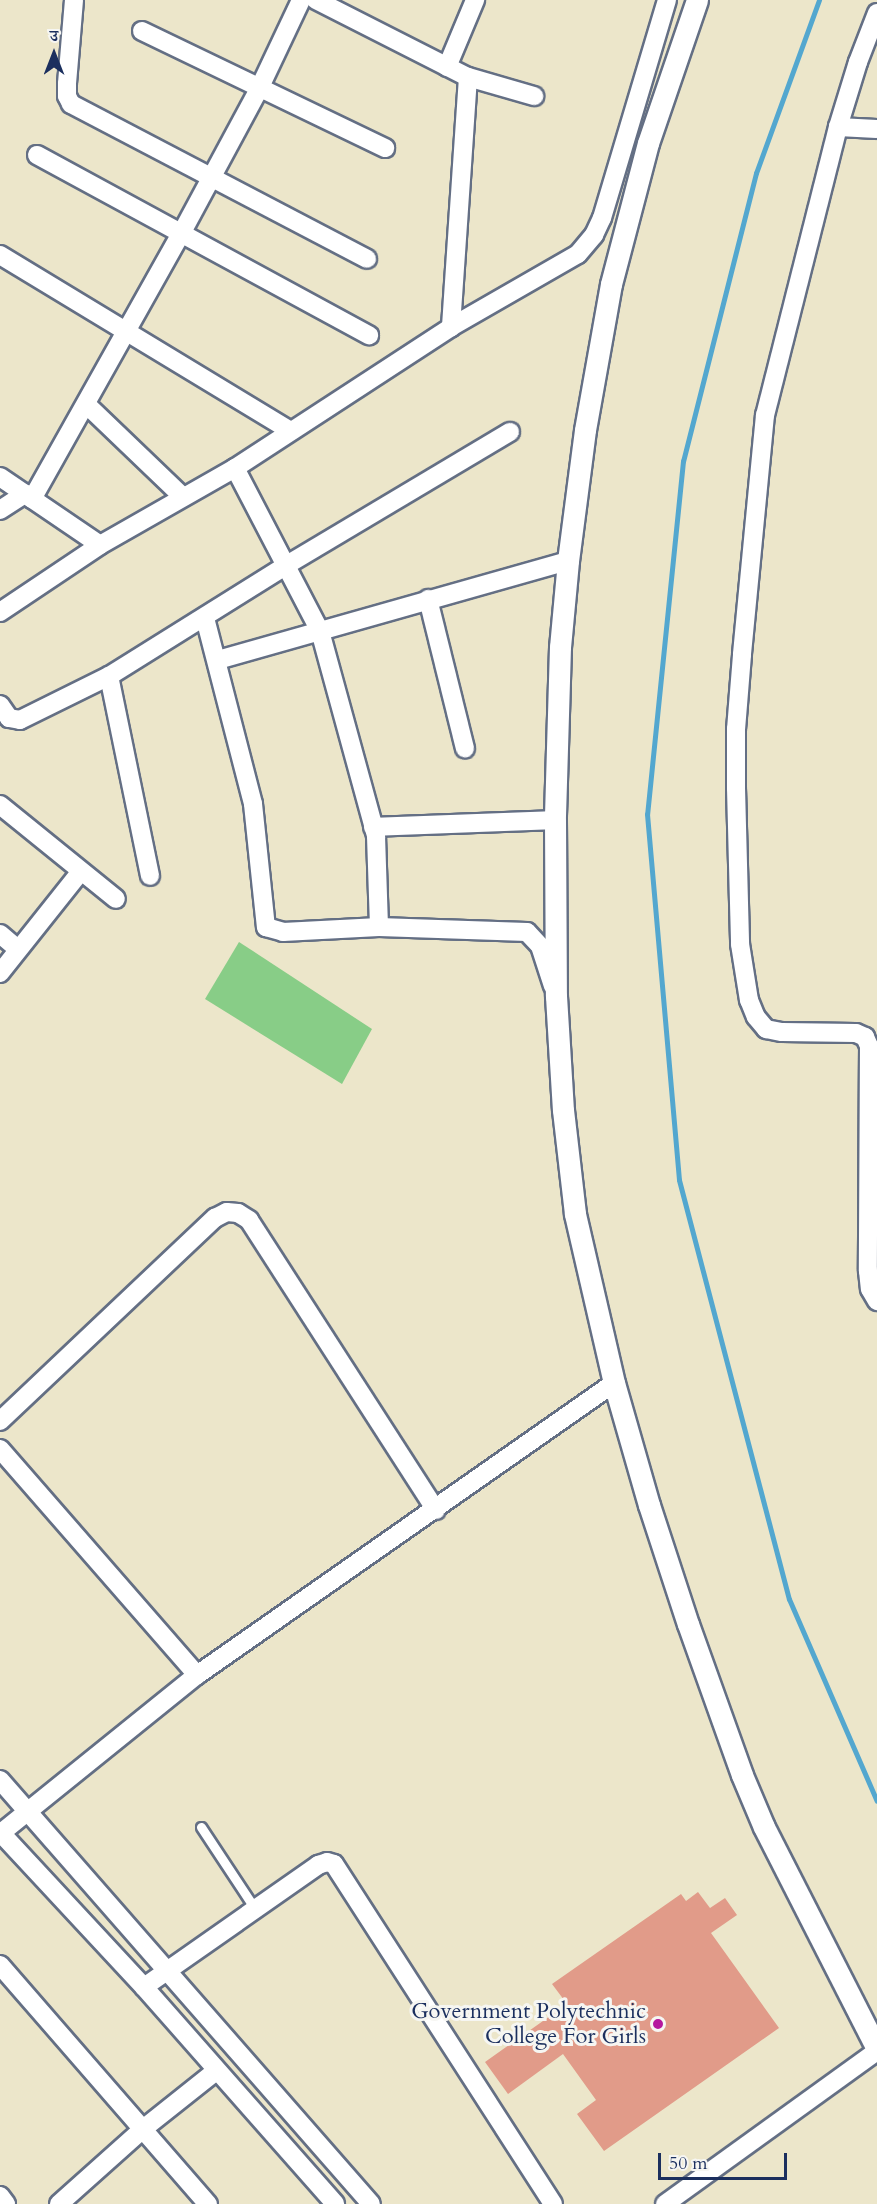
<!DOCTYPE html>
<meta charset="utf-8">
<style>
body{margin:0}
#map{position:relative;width:877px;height:2204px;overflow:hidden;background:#ece6ca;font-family:Cardo,"Noto Serif Devanagari",serif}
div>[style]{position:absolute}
.green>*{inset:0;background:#88cd87}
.stream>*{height:5px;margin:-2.5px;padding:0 2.5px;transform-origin:2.5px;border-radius:2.5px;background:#53a7cf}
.building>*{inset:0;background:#e19b89}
.roads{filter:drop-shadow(2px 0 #646f84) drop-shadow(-2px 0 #646f84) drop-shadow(0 2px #646f84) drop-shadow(0 -2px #646f84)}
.service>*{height:9px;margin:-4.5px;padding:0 4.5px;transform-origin:4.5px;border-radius:4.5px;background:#fff}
.minor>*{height:18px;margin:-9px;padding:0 9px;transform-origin:9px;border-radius:9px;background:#fff}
.tertiary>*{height:21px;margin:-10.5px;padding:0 10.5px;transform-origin:10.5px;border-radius:10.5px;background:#fff}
.dots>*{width:16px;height:16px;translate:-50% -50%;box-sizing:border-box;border:3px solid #f6f6f2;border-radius:50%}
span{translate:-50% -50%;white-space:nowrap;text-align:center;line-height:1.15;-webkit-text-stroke:6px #f6f6f2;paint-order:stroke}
.poi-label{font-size:22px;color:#1b2f5e}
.right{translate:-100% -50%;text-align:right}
.north{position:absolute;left:24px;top:24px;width:60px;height:60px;-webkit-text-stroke:4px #f6f6f2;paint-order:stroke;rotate:0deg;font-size:16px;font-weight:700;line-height:24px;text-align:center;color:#1b2f5e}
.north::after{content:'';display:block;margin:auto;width:21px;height:27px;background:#1b2f5e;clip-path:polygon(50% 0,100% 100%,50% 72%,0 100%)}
.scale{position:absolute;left:658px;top:2153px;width:129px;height:27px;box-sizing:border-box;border:3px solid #1b2f5e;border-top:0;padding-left:8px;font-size:18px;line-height:21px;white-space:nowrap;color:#1b2f5e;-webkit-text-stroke:4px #f6f6f2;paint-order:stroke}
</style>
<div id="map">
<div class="green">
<div style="clip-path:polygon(239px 942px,372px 1029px,342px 1084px,205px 999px)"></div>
</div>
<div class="stream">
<div style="left:819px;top:0;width:184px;rotate:110deg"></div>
<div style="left:756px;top:173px;width:297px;rotate:104.2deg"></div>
<div style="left:683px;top:461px;width:355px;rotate:95.8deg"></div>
<div style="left:647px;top:814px;width:367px;rotate:85deg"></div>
<div style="left:679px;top:1180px;width:433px;rotate:75.3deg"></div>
<div style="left:789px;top:1599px;width:220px;rotate:66.5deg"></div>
</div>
<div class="building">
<div style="clip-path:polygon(698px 1892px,710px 1908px,725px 1898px,737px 1915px,711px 1933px,779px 2028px,604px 2151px,577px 2114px,596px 2100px,563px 2054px,508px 2094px,485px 2062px,567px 2004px,552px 1984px,681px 1894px,686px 1901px)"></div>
</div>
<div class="roads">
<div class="service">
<div style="left:201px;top:1827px;width:98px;rotate:56.6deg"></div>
</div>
<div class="minor">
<div style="left:74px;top:0;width:84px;rotate:94.8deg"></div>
<div style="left:67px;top:84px;width:12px;rotate:90deg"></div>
<div style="left:67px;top:96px;width:9px;rotate:63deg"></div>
<div style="left:71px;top:104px;width:334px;rotate:27.6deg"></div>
<div style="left:316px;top:0;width:170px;rotate:26.9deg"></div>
<div style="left:468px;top:77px;width:251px;rotate:93.9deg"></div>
<div style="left:877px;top:13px;width:53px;rotate:111.2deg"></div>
<div style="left:858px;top:62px;width:68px;rotate:107.1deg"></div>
<div style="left:838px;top:127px;width:297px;rotate:104.2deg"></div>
<div style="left:765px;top:415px;width:241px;rotate:95.5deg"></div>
<div style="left:742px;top:655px;width:74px;rotate:94.6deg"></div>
<div style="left:736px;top:729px;width:59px;rotate:90deg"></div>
<div style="left:736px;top:788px;width:156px;rotate:88.5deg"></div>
<div style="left:740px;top:944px;width:57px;rotate:80.9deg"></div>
<div style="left:749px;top:1000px;width:18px;rotate:68deg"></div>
<div style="left:756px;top:1017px;width:16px;rotate:50deg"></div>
<div style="left:766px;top:1029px;width:16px;rotate:11deg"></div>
<div style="left:782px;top:1032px;width:74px;rotate:0.8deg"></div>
<div style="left:856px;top:1033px;width:10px;rotate:24deg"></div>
<div style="left:865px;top:1037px;width:10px;rotate:66deg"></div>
<div style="left:869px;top:1046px;width:225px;rotate:90.3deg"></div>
<div style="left:868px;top:1271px;width:18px;rotate:84deg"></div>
<div style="left:870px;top:1289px;width:14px;rotate:60deg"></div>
<div style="left:142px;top:31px;width:270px;rotate:25.7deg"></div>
<div style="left:447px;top:67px;width:73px;rotate:-67.3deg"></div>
<div style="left:468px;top:77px;width:69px;rotate:16.1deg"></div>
<div style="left:838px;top:127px;width:39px;rotate:3deg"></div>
<div style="left:37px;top:155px;width:378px;rotate:28.5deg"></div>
<div style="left:0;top:255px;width:340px;rotate:31.2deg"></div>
<div style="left:87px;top:405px;width:133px;rotate:43.8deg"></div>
<div style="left:235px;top:468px;width:184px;rotate:62.5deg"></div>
<div style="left:320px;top:631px;width:213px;rotate:74.7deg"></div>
<div style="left:376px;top:836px;width:91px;rotate:88.1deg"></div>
<div style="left:0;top:477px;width:121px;rotate:34.2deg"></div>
<div style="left:32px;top:499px;width:306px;rotate:-60.7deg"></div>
<div style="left:182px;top:232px;width:162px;rotate:-61.7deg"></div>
<div style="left:259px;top:89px;width:98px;rotate:-64.7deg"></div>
<div style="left:0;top:510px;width:30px;rotate:-33deg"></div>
<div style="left:428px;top:599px;width:154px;rotate:76.1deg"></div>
<div style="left:0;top:612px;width:120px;rotate:-33.8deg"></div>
<div style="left:100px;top:545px;width:155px;rotate:-29.7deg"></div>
<div style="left:235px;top:468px;width:258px;rotate:-33.1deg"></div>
<div style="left:451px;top:327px;width:146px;rotate:-29.9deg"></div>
<div style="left:578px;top:254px;width:25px;rotate:-50deg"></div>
<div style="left:594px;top:235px;width:19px;rotate:-65deg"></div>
<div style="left:602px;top:218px;width:227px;rotate:-73.4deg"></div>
<div style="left:205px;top:618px;width:192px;rotate:75.5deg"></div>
<div style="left:253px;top:804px;width:124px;rotate:84deg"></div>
<div style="left:266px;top:927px;width:18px;rotate:16deg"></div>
<div style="left:283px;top:932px;width:96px;rotate:-3deg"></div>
<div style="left:379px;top:927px;width:148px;rotate:1.9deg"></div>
<div style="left:527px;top:932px;width:19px;rotate:47deg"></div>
<div style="left:540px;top:946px;width:42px;rotate:72deg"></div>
<div style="left:218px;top:660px;width:364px;rotate:-15.8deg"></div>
<div style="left:109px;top:676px;width:204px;rotate:78.4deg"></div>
<div style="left:0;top:705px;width:16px;rotate:55deg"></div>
<div style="left:9px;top:718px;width:11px;rotate:10deg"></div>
<div style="left:20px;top:720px;width:99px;rotate:-26.3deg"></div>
<div style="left:109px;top:676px;width:208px;rotate:-32deg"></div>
<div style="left:285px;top:566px;width:262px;rotate:-30.8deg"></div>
<div style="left:0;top:805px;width:149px;rotate:39deg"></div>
<div style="left:373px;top:827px;width:182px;rotate:-2.2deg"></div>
<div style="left:0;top:934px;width:23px;rotate:40deg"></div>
<div style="left:0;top:973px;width:130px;rotate:-51.5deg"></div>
<div style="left:0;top:1421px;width:296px;rotate:-43.4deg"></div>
<div style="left:215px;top:1218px;width:13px;rotate:-27deg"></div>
<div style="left:227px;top:1212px;width:11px;rotate:5deg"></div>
<div style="left:238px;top:1213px;width:13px;rotate:32deg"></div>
<div style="left:249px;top:1220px;width:345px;rotate:57.2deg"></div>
<div style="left:0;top:1449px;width:300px;rotate:48.9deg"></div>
<div style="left:0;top:1780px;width:563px;rotate:48.81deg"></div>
<div style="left:0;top:1832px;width:212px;rotate:47.1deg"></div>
<div style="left:144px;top:1987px;width:289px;rotate:48.6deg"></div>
<div style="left:1px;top:1833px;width:252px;rotate:-38.9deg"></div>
<div style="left:197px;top:1675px;width:509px;rotate:-35deg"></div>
<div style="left:0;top:1965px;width:317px;rotate:49deg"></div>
<div style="left:144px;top:1987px;width:213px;rotate:-35deg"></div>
<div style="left:318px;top:1865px;width:9px;rotate:-18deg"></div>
<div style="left:327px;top:1862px;width:7px;rotate:16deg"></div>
<div style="left:334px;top:1864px;width:404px;rotate:57.2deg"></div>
<div style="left:0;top:2196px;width:10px;rotate:53deg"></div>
<div style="left:59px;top:2204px;width:113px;rotate:-41.8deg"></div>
<div style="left:143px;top:2129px;width:93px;rotate:-38.5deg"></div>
<div style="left:665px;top:2204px;width:261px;rotate:-35.8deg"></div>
</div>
<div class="tertiary">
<div style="left:697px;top:0;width:151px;rotate:108.9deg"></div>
<div style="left:648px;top:143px;width:146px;rotate:104.7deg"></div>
<div style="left:611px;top:284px;width:148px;rotate:100.1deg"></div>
<div style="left:585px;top:430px;width:132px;rotate:97.4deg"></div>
<div style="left:568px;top:561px;width:86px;rotate:95.3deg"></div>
<div style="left:560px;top:647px;width:173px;rotate:91.7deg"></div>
<div style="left:555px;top:820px;width:176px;rotate:89.7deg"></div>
<div style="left:556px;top:996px;width:114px;rotate:86.5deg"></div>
<div style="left:563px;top:1110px;width:105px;rotate:83.4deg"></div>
<div style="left:575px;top:1214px;width:173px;rotate:77deg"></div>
<div style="left:614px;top:1383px;width:127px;rotate:74deg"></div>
<div style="left:649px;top:1505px;width:125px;rotate:71.9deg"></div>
<div style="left:688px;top:1624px;width:160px;rotate:70.3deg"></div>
<div style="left:742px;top:1775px;width:56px;rotate:67.1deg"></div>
<div style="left:764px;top:1827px;width:249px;rotate:63deg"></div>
</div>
</div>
<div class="dots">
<div style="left:658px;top:2024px;background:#b5179e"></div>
</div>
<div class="poi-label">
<span class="right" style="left:646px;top:2024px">Government Polytechnic<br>College For Girls</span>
</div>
<div class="north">उ</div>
<div class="scale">50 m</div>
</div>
